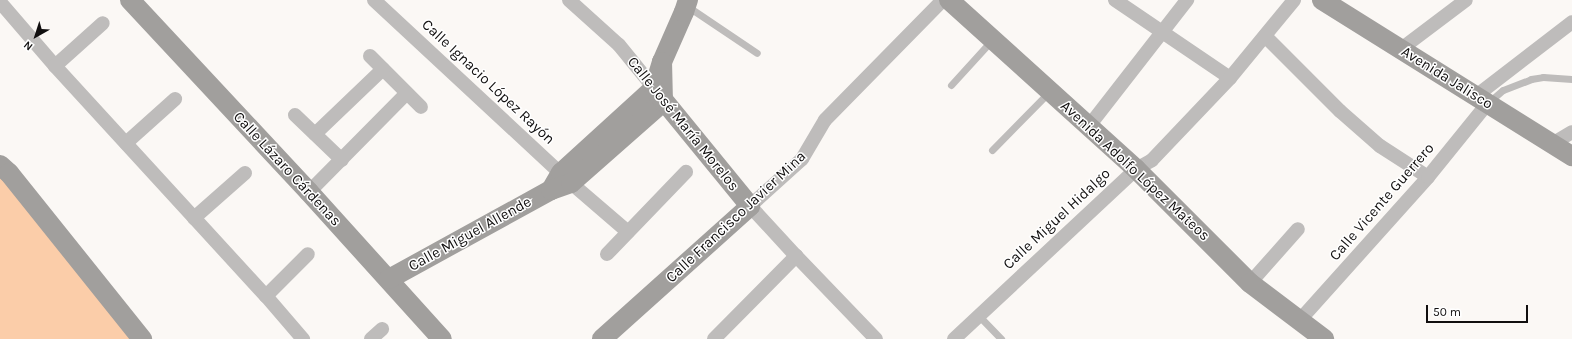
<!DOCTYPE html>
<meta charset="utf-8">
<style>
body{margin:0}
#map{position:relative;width:1572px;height:339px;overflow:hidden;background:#fbf8f5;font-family:Karla,sans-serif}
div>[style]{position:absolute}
.green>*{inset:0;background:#fbcda9}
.lane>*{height:7px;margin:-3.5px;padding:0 3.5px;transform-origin:3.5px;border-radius:3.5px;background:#bebcbb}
.street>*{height:14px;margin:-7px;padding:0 7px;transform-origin:7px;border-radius:7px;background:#bebcbb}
.secondary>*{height:20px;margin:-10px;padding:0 10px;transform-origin:10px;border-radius:10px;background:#a19f9d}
span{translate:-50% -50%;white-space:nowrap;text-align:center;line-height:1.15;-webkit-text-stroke:3px #fff;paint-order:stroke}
.street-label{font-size:15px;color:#110f0f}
.north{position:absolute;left:16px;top:16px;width:40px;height:40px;-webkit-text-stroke:3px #fff;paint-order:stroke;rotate:219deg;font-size:11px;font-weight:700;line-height:16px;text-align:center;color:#110f0f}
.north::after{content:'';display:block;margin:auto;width:14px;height:18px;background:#110f0f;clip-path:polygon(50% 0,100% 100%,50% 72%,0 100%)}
.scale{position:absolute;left:1426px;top:305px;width:102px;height:18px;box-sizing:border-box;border:2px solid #110f0f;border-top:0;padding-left:5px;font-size:12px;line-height:14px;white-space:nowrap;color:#110f0f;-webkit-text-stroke:3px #fff;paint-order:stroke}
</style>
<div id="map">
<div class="green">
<div style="clip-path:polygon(0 165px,142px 339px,0 339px)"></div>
</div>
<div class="lane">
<div style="left:687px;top:6px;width:84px;rotate:33.9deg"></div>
<div style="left:951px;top:85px;width:59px;rotate:-47.7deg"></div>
<div style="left:1489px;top:102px;width:18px;rotate:-41deg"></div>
<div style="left:1503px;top:90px;width:30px;rotate:-21deg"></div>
<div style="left:1531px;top:79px;width:12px;rotate:-9deg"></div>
<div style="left:1543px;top:77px;width:29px;rotate:4deg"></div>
<div style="left:992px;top:150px;width:80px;rotate:-45.5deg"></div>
<div style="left:979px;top:316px;width:32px;rotate:46deg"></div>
</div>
<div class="street">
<div style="left:374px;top:0;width:269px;rotate:42.9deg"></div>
<div style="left:571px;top:183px;width:75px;rotate:40.7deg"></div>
<div style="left:569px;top:0;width:67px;rotate:42deg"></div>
<div style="left:619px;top:45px;width:55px;rotate:50.9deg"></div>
<div style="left:1115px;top:0;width:139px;rotate:34.1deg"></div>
<div style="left:0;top:2px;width:84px;rotate:49.3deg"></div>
<div style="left:55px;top:66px;width:312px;rotate:47.5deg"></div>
<div style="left:266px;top:296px;width:57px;rotate:49.3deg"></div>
<div style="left:1265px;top:36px;width:106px;rotate:45deg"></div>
<div style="left:1340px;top:111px;width:53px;rotate:41.2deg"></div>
<div style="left:1380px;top:146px;width:57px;rotate:32.9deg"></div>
<div style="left:1401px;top:49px;width:81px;rotate:-37deg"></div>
<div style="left:370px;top:56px;width:72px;rotate:45deg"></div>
<div style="left:55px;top:66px;width:64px;rotate:-41.9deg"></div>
<div style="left:1476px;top:96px;width:121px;rotate:-37.6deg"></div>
<div style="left:295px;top:115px;width:65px;rotate:43.8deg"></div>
<div style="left:1089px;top:126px;width:160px;rotate:-52.1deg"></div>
<div style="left:315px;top:134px;width:94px;rotate:-43.7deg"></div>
<div style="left:126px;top:143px;width:66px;rotate:-41.9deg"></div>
<div style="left:1552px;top:144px;width:23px;rotate:-31deg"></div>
<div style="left:309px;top:192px;width:139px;rotate:-45.3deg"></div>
<div style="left:194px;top:218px;width:68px;rotate:-41.4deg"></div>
<div style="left:607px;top:254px;width:114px;rotate:-46.1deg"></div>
<div style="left:1250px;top:283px;width:72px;rotate:-48.4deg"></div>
<div style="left:266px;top:296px;width:59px;rotate:-45deg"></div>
<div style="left:1299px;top:321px;width:193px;rotate:-48.1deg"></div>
<div style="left:1428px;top:177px;width:95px;rotate:-51deg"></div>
<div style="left:371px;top:339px;width:15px;rotate:-42deg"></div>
<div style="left:714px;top:339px;width:117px;rotate:-45.3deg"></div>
<div style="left:876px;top:339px;width:115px;rotate:-133.9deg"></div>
<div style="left:796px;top:256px;width:68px;rotate:-132.6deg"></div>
<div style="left:750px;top:206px;width:70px;rotate:-42.1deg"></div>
<div style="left:802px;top:159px;width:45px;rotate:-59.5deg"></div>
<div style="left:825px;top:120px;width:168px;rotate:-45.5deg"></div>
<div style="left:954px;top:339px;width:249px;rotate:-43deg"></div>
<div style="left:1136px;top:169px;width:18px;rotate:-29deg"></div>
<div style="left:1152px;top:160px;width:113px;rotate:-46.4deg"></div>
<div style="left:1230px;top:78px;width:101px;rotate:-50.6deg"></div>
</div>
<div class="secondary">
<div style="left:130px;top:0;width:262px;rotate:47deg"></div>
<div style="left:309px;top:192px;width:198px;rotate:47.9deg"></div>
<div style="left:949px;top:0;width:252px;rotate:42.1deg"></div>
<div style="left:1136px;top:169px;width:161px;rotate:45deg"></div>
<div style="left:1250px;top:283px;width:93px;rotate:37.1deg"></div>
<div style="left:1322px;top:0;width:295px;rotate:32deg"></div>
<div style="left:0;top:165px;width:12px;rotate:42deg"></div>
<div style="left:9px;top:173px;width:213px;rotate:51.3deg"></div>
<div style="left:551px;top:190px;width:20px;rotate:-60deg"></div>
<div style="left:561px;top:173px;width:126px;rotate:-42.4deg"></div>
<div style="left:654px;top:88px;width:27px;rotate:-73deg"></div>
<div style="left:662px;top:62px;width:55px;rotate:-66.3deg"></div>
<div style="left:684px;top:12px;width:13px;rotate:-72deg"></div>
<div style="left:389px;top:279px;width:185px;rotate:-28.8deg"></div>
<div style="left:551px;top:190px;width:21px;rotate:-19deg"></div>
<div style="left:571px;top:183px;width:123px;rotate:-41.4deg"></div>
<div style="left:663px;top:102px;width:40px;rotate:-91.4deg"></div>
<div style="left:602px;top:339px;width:199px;rotate:-41.9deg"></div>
<div style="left:750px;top:206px;width:149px;rotate:-129.3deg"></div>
</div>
<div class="street-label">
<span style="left:1447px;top:78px;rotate:32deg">Avenida Jalisco</span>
<span style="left:488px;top:82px;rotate:43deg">Calle Ignacio López Rayón</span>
<span style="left:683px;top:124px;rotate:51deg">Calle José María Morelos</span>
<span style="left:287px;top:169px;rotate:47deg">Calle Lázaro Cárdenas</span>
<span style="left:1135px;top:171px;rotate:43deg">Avenida Adolfo López Mateos</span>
<span style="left:1382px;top:202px;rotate:-49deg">Calle Vicente Guerrero</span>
<span style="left:736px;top:217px;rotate:-43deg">Calle Francisco Javier Mina</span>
<span style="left:1057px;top:219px;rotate:-43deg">Calle Miguel Hidalgo</span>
<span style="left:470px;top:234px;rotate:-29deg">Calle Miguel Allende</span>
</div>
<div class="north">N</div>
<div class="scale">50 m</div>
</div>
